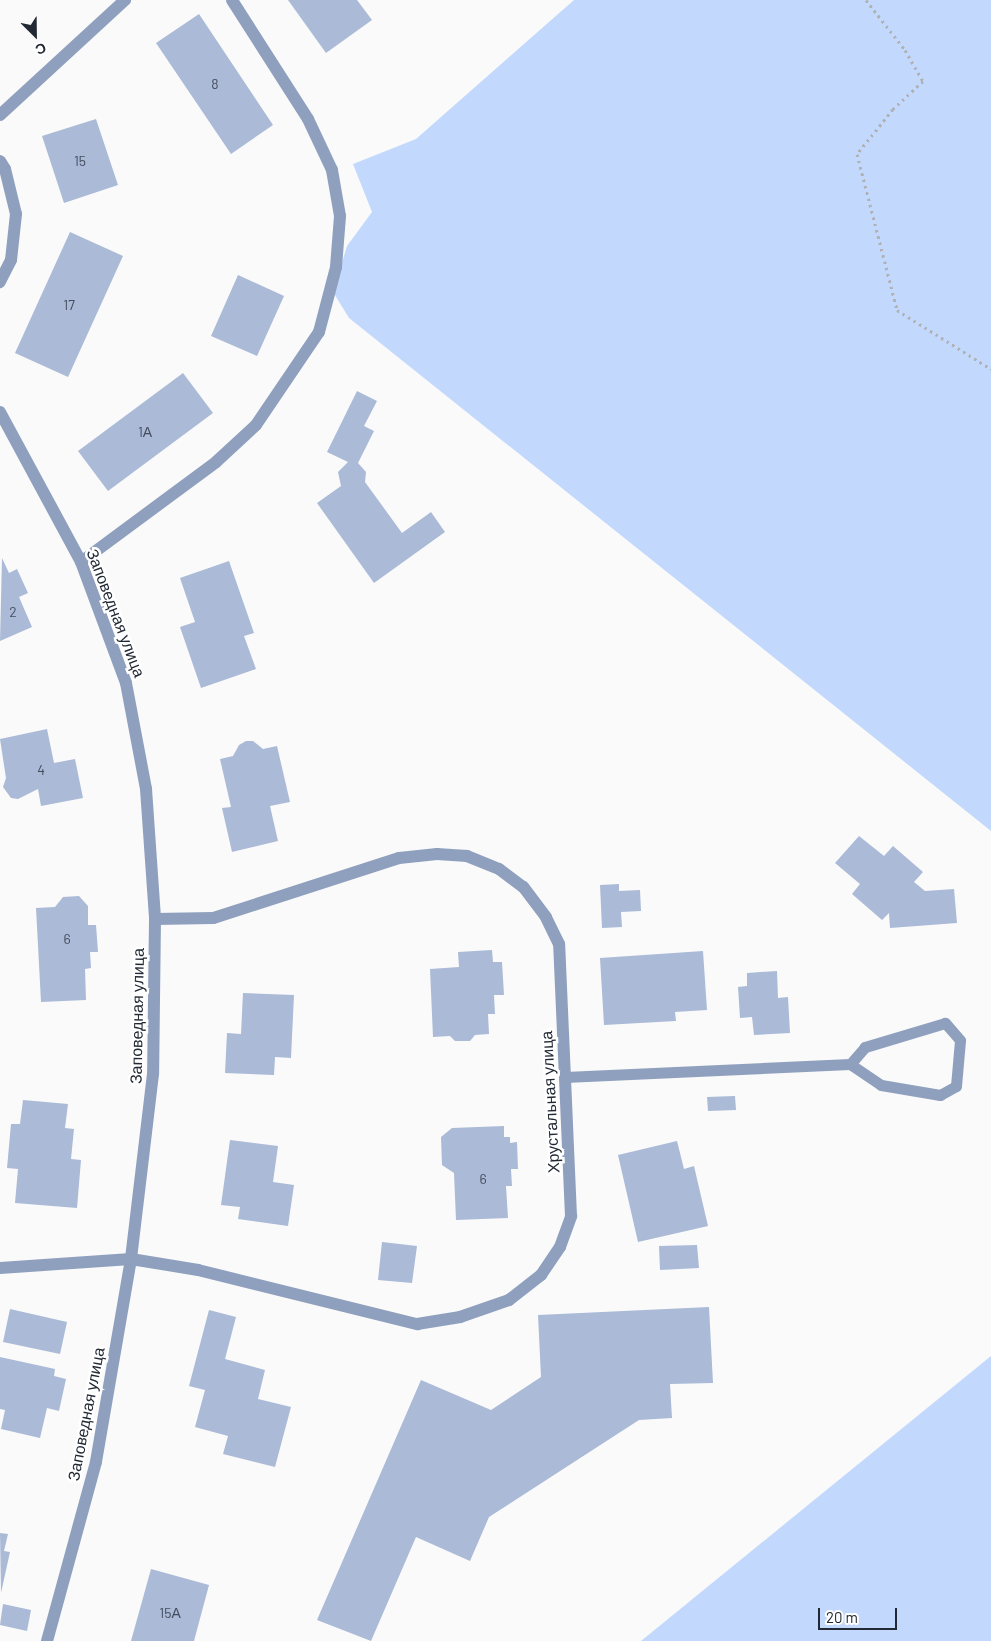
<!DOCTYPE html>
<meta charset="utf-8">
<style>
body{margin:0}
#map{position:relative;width:991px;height:1641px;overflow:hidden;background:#fafafa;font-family:Barlow,sans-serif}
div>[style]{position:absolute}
.green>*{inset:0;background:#c3d8fd}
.building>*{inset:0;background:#aabad7}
.path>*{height:3px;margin-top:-1.5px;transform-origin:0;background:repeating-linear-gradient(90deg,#afb1b5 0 2.5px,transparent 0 6.5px)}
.lane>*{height:11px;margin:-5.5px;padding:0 5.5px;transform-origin:5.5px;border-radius:5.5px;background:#8fa0be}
.street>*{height:12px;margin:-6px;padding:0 6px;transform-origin:6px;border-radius:6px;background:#8fa0be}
span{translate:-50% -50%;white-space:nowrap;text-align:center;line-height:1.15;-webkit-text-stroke:5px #fff;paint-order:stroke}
.number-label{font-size:14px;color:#444d5d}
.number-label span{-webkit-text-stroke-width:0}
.street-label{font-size:16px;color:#222934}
.north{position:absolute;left:10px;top:10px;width:50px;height:50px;-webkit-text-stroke:4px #fff;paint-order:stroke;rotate:157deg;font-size:14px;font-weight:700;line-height:20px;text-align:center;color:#222934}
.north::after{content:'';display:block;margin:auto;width:18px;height:22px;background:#222934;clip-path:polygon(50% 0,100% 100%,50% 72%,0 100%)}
.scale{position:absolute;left:818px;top:1608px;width:79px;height:22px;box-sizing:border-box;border:2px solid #222934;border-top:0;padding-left:6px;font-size:15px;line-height:18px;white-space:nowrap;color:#222934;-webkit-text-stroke:4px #fff;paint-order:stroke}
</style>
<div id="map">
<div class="green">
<div style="clip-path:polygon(574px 0,991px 0,991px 831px,349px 318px,333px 292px,347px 246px,372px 212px,353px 164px,416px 139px)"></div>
<div style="clip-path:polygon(991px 1356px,991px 1641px,641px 1641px)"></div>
</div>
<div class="building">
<div style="clip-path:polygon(288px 0,357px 0,372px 20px,326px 53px)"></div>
<div style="clip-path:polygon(199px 14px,273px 125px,231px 154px,156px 43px)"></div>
<div style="clip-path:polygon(96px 119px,118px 185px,64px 203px,42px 136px)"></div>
<div style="clip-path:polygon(70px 232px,123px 256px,68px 377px,15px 353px)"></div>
<div style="clip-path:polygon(238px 275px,284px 296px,257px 356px,211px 336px)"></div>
<div style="clip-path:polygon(183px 373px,213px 413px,108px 491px,78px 451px)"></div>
<div style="clip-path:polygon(357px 391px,377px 401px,364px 426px,374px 431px,358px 463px,366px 472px,365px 482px,402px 533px,431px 512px,445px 532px,374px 583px,317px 503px,341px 486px,338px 472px,348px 462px,327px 452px)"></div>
<div style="clip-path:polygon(2px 558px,9px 573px,17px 569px,28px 593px,19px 597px,32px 627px,0 641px)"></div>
<div style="clip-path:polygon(229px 561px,254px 633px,244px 636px,256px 669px,201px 688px,180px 627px,195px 622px,180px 578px)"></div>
<div style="clip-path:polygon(47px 729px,54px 763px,75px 759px,83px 798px,41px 806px,38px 789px,18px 799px,11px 798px,3px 787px,6px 778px,0 739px)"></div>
<div style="clip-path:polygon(246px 741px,253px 741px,263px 749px,277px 746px,290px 802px,270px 806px,278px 841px,232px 852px,222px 808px,231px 807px,220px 759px,233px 756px,239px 745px)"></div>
<div style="clip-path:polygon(859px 836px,884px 856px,893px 846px,923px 872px,914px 882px,925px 891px,954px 889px,957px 923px,890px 928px,889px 913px,882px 920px,852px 894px,860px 884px,835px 863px)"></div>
<div style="clip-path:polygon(619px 884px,619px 891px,640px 890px,641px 911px,621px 912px,622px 927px,602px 928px,600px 885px)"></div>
<div style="clip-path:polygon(79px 896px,88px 906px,88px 925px,96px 925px,98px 952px,90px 952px,91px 968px,85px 969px,86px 1000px,41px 1002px,36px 908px,55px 907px,63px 897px)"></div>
<div style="clip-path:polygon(492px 950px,493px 962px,502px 962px,504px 995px,494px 995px,495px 1014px,488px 1014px,489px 1034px,475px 1035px,470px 1041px,455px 1041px,450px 1036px,433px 1037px,430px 969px,459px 967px,458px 952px)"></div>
<div style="clip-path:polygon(703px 951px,707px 1010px,675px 1012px,676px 1021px,604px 1025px,600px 958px)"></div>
<div style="clip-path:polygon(777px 971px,778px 998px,788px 997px,790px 1033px,754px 1035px,752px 1017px,740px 1018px,738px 987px,747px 986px,747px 973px)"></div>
<div style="clip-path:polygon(243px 993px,294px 995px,291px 1058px,275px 1057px,274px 1075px,225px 1073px,227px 1033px,241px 1034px)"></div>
<div style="clip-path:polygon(735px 1096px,736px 1110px,708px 1111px,707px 1097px)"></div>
<div style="clip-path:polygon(23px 1100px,68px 1104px,65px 1128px,74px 1129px,71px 1159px,81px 1160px,77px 1208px,15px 1203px,18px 1169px,7px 1168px,11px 1124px,20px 1124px)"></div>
<div style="clip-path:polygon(504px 1126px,504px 1137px,510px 1137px,510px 1143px,517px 1142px,518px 1169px,511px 1169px,512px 1186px,506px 1186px,508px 1218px,456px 1220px,454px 1173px,442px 1165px,441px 1137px,452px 1128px)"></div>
<div style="clip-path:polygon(230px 1140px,278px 1146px,273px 1182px,294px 1185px,288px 1226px,238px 1219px,240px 1207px,221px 1205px)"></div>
<div style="clip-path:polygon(677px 1141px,684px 1169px,694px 1166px,708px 1226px,638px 1242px,618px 1155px)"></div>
<div style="clip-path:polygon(382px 1242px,417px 1246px,412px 1283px,378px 1280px)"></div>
<div style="clip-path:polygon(697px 1245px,699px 1268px,660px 1270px,659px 1246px)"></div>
<div style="clip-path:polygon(709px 1307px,713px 1383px,670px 1384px,672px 1418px,639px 1420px,489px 1517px,470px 1561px,416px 1537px,371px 1641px,317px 1620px,421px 1380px,491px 1410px,541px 1377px,538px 1315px)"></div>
<div style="clip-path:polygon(10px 1309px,67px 1322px,60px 1354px,3px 1342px)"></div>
<div style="clip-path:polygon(209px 1310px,236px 1317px,225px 1359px,265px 1370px,258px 1399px,291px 1407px,275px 1467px,223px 1454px,228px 1436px,195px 1427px,205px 1390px,189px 1386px)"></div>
<div style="clip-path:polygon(0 1357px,55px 1369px,54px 1376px,66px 1379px,59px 1411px,47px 1408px,40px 1438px,1px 1429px,5px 1410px,0 1409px)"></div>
<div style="clip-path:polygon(0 1533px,8px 1534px,4px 1551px,10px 1552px,1px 1593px)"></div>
<div style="clip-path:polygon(151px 1569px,209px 1585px,194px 1641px,131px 1641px)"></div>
<div style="clip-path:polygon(3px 1604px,31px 1610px,27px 1631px,0 1625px)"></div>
</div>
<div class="path">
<div style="left:866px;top:0;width:63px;rotate:52deg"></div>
<div style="left:905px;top:50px;width:36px;rotate:60deg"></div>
<div style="left:923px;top:81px;width:41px;rotate:137deg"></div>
<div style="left:893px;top:109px;width:58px;rotate:128.7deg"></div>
<div style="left:857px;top:154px;width:161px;rotate:75.6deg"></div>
<div style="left:897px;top:310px;width:111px;rotate:32.1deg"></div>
</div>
<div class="lane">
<div style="left:565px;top:1077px;width:285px;rotate:-2.6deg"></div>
<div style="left:850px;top:1064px;width:37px;rotate:34deg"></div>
<div style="left:881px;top:1085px;width:60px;rotate:9.6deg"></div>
<div style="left:940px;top:1095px;width:18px;rotate:-29deg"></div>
<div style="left:956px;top:1086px;width:46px;rotate:-85deg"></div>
<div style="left:960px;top:1040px;width:23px;rotate:-131deg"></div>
<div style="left:945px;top:1023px;width:84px;rotate:163.3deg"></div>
<div style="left:865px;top:1047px;width:23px;rotate:131deg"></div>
</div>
<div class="street">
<div style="left:0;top:115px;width:170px;rotate:-42.6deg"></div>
<div style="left:0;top:161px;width:9px;rotate:58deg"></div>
<div style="left:5px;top:169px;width:46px;rotate:76.3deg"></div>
<div style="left:16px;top:214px;width:46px;rotate:96.2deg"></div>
<div style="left:11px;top:260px;width:25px;rotate:117deg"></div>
<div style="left:0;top:412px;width:170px;rotate:61.6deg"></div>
<div style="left:81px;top:562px;width:129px;rotate:69.6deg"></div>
<div style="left:126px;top:683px;width:108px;rotate:79.3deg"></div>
<div style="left:146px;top:789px;width:130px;rotate:86deg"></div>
<div style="left:155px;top:919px;width:155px;rotate:90.7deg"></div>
<div style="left:153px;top:1074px;width:186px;rotate:96.8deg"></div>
<div style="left:131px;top:1259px;width:206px;rotate:99.8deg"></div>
<div style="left:96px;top:1462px;width:186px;rotate:105.3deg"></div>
<div style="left:81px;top:562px;width:168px;rotate:-36.5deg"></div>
<div style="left:216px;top:462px;width:54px;rotate:-42.8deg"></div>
<div style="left:256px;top:425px;width:112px;rotate:-55.9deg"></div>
<div style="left:319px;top:332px;width:67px;rotate:-75.3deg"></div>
<div style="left:336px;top:267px;width:51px;rotate:-85.5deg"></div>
<div style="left:340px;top:216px;width:47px;rotate:-99.9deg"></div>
<div style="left:332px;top:170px;width:56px;rotate:-115.2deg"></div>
<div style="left:308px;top:119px;width:141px;rotate:-122.6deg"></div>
<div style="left:0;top:1268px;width:131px;rotate:-3.9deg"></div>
<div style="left:131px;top:1259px;width:68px;rotate:9.3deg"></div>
<div style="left:198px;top:1270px;width:226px;rotate:13.9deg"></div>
<div style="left:417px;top:1324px;width:44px;rotate:-9.2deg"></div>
<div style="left:460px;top:1317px;width:52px;rotate:-19.1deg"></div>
<div style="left:509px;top:1300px;width:41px;rotate:-38deg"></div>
<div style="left:541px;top:1275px;width:34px;rotate:-56deg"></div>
<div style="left:560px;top:1247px;width:33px;rotate:-70deg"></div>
<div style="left:571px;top:1216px;width:272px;rotate:-92.5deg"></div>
<div style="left:559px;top:944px;width:30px;rotate:-116deg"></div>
<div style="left:546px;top:917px;width:38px;rotate:-127deg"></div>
<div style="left:523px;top:887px;width:30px;rotate:-143deg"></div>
<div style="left:499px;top:869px;width:35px;rotate:-158deg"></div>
<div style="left:467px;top:856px;width:30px;rotate:-176deg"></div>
<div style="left:437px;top:854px;width:38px;rotate:174deg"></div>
<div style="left:399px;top:858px;width:195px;rotate:162.1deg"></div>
<div style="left:213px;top:918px;width:58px;rotate:179deg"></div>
</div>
<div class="number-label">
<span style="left:215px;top:84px">8</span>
<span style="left:80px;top:161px">15</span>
<span style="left:69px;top:305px">17</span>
<span style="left:145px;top:432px">1А</span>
<span style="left:13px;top:612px">2</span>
<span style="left:41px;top:770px">4</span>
<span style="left:67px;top:939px">6</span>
<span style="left:483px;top:1179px">6</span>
<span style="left:170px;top:1613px">15А</span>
</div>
<div class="street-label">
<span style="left:116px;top:613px;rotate:69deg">Заповедная улица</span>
<span style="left:137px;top:1016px;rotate:-89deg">Заповедная улица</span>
<span style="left:550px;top:1102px;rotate:-93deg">Хрустальная улица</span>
<span style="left:86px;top:1414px;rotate:-79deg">Заповедная улица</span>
</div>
<div class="north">С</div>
<div class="scale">20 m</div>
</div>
